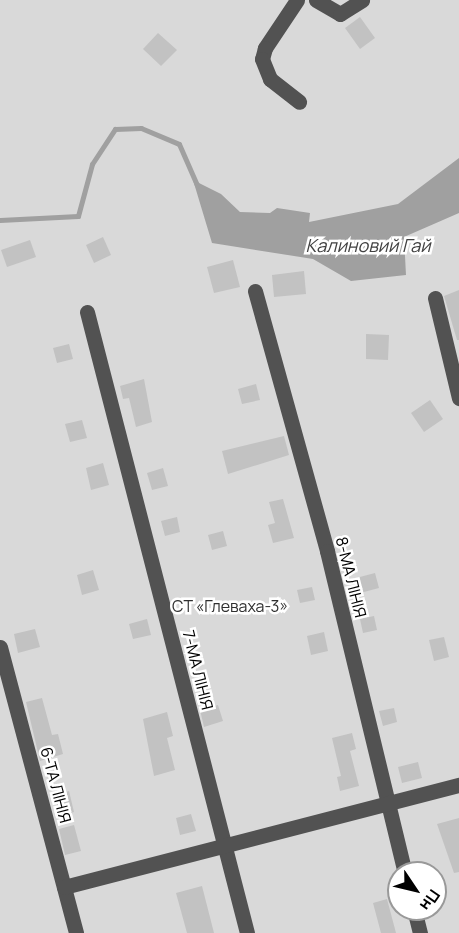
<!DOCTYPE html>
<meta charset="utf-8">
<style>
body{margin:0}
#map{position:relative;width:459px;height:933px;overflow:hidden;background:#fff;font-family:Manrope,sans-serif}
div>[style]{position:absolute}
.green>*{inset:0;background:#d9d9d9}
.water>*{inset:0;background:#a0a0a0}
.stream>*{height:5px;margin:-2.5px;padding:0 2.5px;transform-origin:2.5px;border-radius:2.5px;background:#a0a0a0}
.building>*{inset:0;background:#c2c2c2}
.minor>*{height:15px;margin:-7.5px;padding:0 7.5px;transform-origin:7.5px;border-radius:7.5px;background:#525252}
span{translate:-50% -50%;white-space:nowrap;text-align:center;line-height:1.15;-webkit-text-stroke:5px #fff;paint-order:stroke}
.street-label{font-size:16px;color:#000}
.park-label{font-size:16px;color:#303030}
.water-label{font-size:18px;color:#414141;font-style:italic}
.north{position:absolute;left:387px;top:861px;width:60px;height:60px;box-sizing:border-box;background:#fff;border:2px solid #999;border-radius:50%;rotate:125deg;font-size:16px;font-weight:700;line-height:24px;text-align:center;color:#000}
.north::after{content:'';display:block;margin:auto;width:21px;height:27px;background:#000;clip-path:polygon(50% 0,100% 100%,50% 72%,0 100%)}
</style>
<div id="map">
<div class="green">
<div style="clip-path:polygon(evenodd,0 0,459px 0,459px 933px,0 933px,0 0,399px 873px,435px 873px,435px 909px,399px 909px,399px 873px)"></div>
</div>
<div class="water">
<div style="clip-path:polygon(459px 158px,459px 213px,404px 237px,406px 275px,351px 281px,313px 259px,212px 243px,193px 180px,221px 194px,240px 212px,270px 213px,277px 208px,310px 213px,309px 222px,398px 204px)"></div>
</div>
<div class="stream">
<div style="left:0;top:220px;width:78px;rotate:-2.9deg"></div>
<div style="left:78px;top:216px;width:54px;rotate:-74.9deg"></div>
<div style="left:92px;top:164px;width:42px;rotate:-56.7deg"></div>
<div style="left:115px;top:129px;width:26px;rotate:-2deg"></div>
<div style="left:141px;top:128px;width:41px;rotate:22.8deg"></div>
<div style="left:179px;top:144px;width:45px;rotate:66.3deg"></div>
</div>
<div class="building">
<div style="clip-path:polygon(360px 17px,375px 38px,360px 49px,345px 28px)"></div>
<div style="clip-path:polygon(158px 33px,177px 50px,161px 66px,143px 49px)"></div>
<div style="clip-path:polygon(103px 237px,111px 255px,94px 263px,86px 245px)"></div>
<div style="clip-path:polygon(30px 240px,36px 257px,7px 267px,1px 250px)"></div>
<div style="clip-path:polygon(233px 260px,240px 287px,214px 293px,207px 267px)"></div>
<div style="clip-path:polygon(304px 271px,306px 294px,274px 297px,272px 275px)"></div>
<div style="clip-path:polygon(459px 290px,459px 340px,457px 340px,444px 296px)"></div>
<div style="clip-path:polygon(366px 334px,389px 335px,388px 360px,366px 359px)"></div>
<div style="clip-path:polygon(69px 344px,73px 359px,57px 363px,53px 348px)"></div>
<div style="clip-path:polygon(144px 379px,152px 422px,136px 427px,129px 398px,123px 399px,120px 386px)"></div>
<div style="clip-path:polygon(256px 384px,260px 400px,242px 404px,238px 389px)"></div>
<div style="clip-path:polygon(430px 400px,443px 419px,424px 432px,411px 413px)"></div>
<div style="clip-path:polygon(82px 420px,87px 438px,70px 442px,65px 424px)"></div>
<div style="clip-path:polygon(284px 436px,289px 455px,228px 474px,222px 451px)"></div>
<div style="clip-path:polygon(103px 463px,109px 485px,91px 490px,86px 468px)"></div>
<div style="clip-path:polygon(163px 468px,168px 486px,152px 490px,147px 473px)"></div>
<div style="clip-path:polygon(283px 499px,294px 538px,273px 543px,268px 525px,275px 523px,269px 502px)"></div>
<div style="clip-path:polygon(177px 517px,180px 532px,165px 536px,161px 521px)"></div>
<div style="clip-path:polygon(223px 531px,227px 546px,212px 550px,208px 535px)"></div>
<div style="clip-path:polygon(93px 570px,99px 590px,82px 595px,77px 575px)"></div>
<div style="clip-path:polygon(375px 573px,379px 588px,360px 593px,356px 578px)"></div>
<div style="clip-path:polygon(312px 587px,315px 600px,300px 603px,297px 590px)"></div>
<div style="clip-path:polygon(374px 616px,377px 630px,363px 633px,360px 619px)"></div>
<div style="clip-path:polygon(147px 619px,151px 635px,133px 639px,129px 624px)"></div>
<div style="clip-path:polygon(35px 629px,40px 647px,18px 653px,14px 634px)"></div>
<div style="clip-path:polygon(324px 632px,328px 651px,311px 655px,307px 636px)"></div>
<div style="clip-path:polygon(444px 637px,449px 657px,434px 661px,429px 640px)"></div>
<div style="clip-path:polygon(42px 698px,52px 735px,58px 734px,63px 754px,40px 761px,26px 702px)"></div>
<div style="clip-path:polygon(218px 705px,223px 721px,204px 727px,200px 710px)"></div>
<div style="clip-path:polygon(394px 708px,397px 722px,383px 726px,379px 711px)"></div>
<div style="clip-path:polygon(167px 712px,173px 736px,167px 738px,175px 770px,154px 776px,143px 719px)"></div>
<div style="clip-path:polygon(352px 733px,356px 749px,350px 751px,359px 786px,340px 791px,337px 777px,341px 776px,332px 738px)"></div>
<div style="clip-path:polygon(418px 762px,422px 778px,402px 783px,398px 767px)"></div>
<div style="clip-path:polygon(69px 791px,74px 812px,60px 816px,55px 795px)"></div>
<div style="clip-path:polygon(191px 814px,196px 831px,180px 835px,176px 818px)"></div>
<div style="clip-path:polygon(459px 818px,459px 872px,454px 873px,437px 824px)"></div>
<div style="clip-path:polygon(74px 825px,81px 851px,65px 855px,59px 829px)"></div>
<div style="clip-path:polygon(202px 886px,214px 933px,187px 933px,176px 893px)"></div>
<div style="clip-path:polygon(387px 899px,396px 933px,381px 933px,373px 903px)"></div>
</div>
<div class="minor">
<div style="left:297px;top:0;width:58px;rotate:123.7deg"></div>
<div style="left:265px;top:48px;width:11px;rotate:105deg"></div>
<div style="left:262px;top:59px;width:22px;rotate:68deg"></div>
<div style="left:270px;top:79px;width:37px;rotate:38deg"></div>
<div style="left:316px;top:0;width:28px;rotate:30deg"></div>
<div style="left:340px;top:14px;width:26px;rotate:-32deg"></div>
<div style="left:255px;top:291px;width:270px;rotate:74.5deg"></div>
<div style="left:327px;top:551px;width:331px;rotate:76.4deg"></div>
<div style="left:435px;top:298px;width:103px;rotate:76.5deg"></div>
<div style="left:87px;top:312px;width:641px;rotate:75.55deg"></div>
<div style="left:0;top:647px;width:296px;rotate:75.1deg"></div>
<div style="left:64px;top:887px;width:408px;rotate:-14.5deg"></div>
<div style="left:414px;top:909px;width:25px;rotate:76deg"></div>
</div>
<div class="street-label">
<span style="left:351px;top:577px;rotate:76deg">8-МА ЛІНІЯ</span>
<span style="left:198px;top:670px;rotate:76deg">7-МА ЛІНІЯ</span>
<span style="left:56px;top:785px;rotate:75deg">6-ТА ЛІНІЯ</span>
</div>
<div class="park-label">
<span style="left:230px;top:606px">СТ «Глеваха-3»</span>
</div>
<div class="water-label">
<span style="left:368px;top:245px">Калиновий Гай</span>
</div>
<div class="north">Пн</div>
</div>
